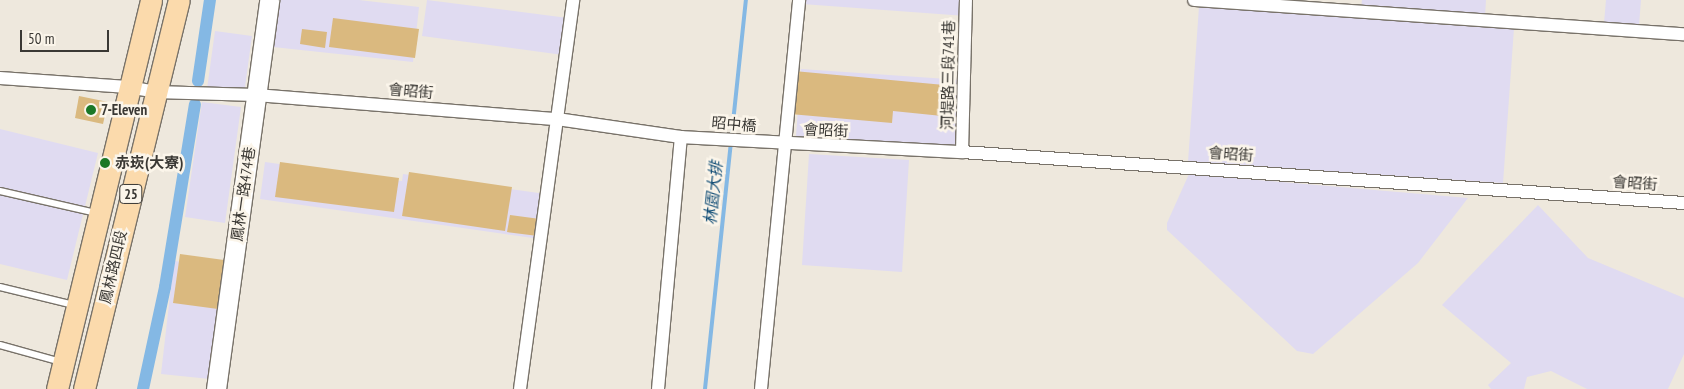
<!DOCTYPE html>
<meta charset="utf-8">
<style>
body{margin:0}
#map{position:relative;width:1684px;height:389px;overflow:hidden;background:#eee8dd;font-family:"PT Sans Narrow","Noto Sans TC",sans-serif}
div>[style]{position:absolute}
.industrial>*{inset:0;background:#e0dbf1}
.stream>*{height:4px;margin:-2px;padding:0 2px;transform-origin:2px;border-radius:2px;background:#84b8e4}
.canal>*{height:12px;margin:-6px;padding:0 6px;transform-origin:6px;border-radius:6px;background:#84b8e4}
.building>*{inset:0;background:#dab97f}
.roads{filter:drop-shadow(1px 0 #787269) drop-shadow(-1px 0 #787269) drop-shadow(0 1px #787269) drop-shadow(0 -1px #787269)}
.lane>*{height:6px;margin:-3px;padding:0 3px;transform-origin:3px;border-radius:3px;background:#fff}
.street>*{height:12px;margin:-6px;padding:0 6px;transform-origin:6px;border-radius:6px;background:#fff}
.secondary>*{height:19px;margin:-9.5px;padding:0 9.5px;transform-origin:9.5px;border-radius:9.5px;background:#fff}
.primary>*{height:21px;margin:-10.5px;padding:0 10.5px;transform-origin:10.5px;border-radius:10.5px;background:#fbdaac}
.dots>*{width:14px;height:14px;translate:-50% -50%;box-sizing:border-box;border:2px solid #fbf5ea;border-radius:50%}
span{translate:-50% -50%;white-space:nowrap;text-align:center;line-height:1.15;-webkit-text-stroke:5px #fbf5ea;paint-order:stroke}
.shield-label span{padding:1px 4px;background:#fbf5ea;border:1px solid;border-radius:4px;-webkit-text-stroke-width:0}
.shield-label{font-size:14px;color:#3a3834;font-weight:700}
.street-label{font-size:15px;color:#3a3834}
.poi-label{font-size:15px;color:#3a3834;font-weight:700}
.left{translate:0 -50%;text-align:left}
.water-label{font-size:16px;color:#114d76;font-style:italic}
.scale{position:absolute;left:20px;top:30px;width:89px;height:22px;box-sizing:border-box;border:2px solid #3a3834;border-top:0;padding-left:6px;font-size:15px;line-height:18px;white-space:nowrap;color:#3a3834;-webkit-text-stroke:4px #fbf5ea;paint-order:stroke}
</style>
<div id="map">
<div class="industrial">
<div style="clip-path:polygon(278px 0,359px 0,419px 7px,413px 62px,273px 47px)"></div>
<div style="clip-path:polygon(427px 0,568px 18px,563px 55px,422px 36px)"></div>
<div style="clip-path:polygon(802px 0,967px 0,966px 16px,802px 4px)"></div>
<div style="clip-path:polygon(1362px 0,1486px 0,1485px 16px,1361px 8px)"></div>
<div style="clip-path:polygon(1606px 0,1641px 0,1639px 25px,1604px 23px)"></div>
<div style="clip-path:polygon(1199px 7px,1514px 28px,1503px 183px,1188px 162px)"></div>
<div style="clip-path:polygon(215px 31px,252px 36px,244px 94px,207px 89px)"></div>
<div style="clip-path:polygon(801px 69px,962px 80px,958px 147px,796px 136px)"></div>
<div style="clip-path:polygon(202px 102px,241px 107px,225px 223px,185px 217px)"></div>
<div style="clip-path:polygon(0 129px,98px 153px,67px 280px,0 264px)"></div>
<div style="clip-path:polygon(809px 154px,909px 160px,902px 272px,802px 265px)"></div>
<div style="clip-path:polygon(265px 162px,402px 181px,403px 174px,546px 194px,540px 239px,260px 199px)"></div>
<div style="clip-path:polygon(1189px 174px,1468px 198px,1418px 263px,1313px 354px,1297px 351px,1167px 230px,1167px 223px)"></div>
<div style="clip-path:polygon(1538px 205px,1588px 258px,1684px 298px,1684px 354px,1668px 389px,1587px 389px,1551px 371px,1527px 377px,1524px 389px,1491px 389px,1488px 385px,1511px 363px,1442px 305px)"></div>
<div style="clip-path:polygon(174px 261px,223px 267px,210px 379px,161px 374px)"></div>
</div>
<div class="stream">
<div style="left:705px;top:389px;width:391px;rotate:-84deg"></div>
</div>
<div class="canal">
<div style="left:198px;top:81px;width:82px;rotate:-81.6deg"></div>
<div style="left:143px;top:389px;width:104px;rotate:-77.8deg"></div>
<div style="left:165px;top:287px;width:185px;rotate:-80.7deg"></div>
</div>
<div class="building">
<div style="clip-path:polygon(333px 18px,419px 29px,415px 58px,329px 47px)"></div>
<div style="clip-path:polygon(302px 29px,327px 32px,325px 48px,300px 44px)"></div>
<div style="clip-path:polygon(794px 71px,955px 86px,952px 117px,893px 111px,892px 123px,790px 114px)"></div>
<div style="clip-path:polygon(79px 96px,108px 102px,103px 124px,75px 118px)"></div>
<div style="clip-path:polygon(280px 162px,399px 178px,394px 212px,275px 197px)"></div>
<div style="clip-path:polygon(409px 172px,512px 187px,505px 231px,402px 216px)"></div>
<div style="clip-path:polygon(510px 215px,540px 219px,538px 236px,507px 232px)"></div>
<div style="clip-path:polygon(180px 254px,224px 260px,218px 309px,173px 303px)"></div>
</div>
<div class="roads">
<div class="lane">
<div style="left:0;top:191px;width:98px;rotate:12.9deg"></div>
<div style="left:0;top:287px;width:76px;rotate:13.7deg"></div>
<div style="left:0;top:345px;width:63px;rotate:15.6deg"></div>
</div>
<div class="street">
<div style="left:1194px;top:0;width:491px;rotate:4deg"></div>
<div style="left:0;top:78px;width:128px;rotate:4deg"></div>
<div style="left:128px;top:87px;width:27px;rotate:10deg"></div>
<div style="left:155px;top:92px;width:101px;rotate:1.7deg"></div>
<div style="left:256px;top:95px;width:302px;rotate:4.6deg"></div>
<div style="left:557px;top:119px;width:125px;rotate:8.3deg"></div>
<div style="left:681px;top:137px;width:281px;rotate:3.1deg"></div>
<div style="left:962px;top:152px;width:724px;rotate:4.04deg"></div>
<div style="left:962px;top:152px;width:152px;rotate:-88.5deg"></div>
<div style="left:520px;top:389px;width:393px;rotate:-82.2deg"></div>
<div style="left:658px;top:389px;width:253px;rotate:-84.8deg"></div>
<div style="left:761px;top:389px;width:391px;rotate:-84.4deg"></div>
</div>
<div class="secondary">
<div style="left:216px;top:389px;width:393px;rotate:-82.2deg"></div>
</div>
<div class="primary">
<div style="left:57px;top:389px;width:400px;rotate:-76.4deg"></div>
<div style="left:84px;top:389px;width:400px;rotate:-76.3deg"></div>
</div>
</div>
<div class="dots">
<div style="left:91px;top:110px;background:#1b7827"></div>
<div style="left:105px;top:163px;background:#1b7827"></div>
</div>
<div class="shield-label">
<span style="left:131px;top:194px">25</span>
</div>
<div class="street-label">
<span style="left:948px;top:75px;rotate:-89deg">河堤路三段741巷</span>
<span style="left:411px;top:91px;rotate:5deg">會昭街</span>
<span style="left:734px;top:124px;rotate:5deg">昭中橋</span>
<span style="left:826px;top:130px;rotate:2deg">會昭街</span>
<span style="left:1231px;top:154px;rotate:4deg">會昭街</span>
<span style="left:1635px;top:183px;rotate:4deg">會昭街</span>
<span style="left:243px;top:194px;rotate:-82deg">鳳林一路474巷</span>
<span style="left:113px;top:267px;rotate:-77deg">鳳林路四段</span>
</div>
<div class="poi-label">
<span class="left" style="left:101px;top:110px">7-Eleven</span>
<span class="left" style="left:115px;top:163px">赤崁(大寮)</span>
</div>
<div class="water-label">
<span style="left:713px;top:193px;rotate:-84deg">林園大排</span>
</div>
<div class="scale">50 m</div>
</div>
